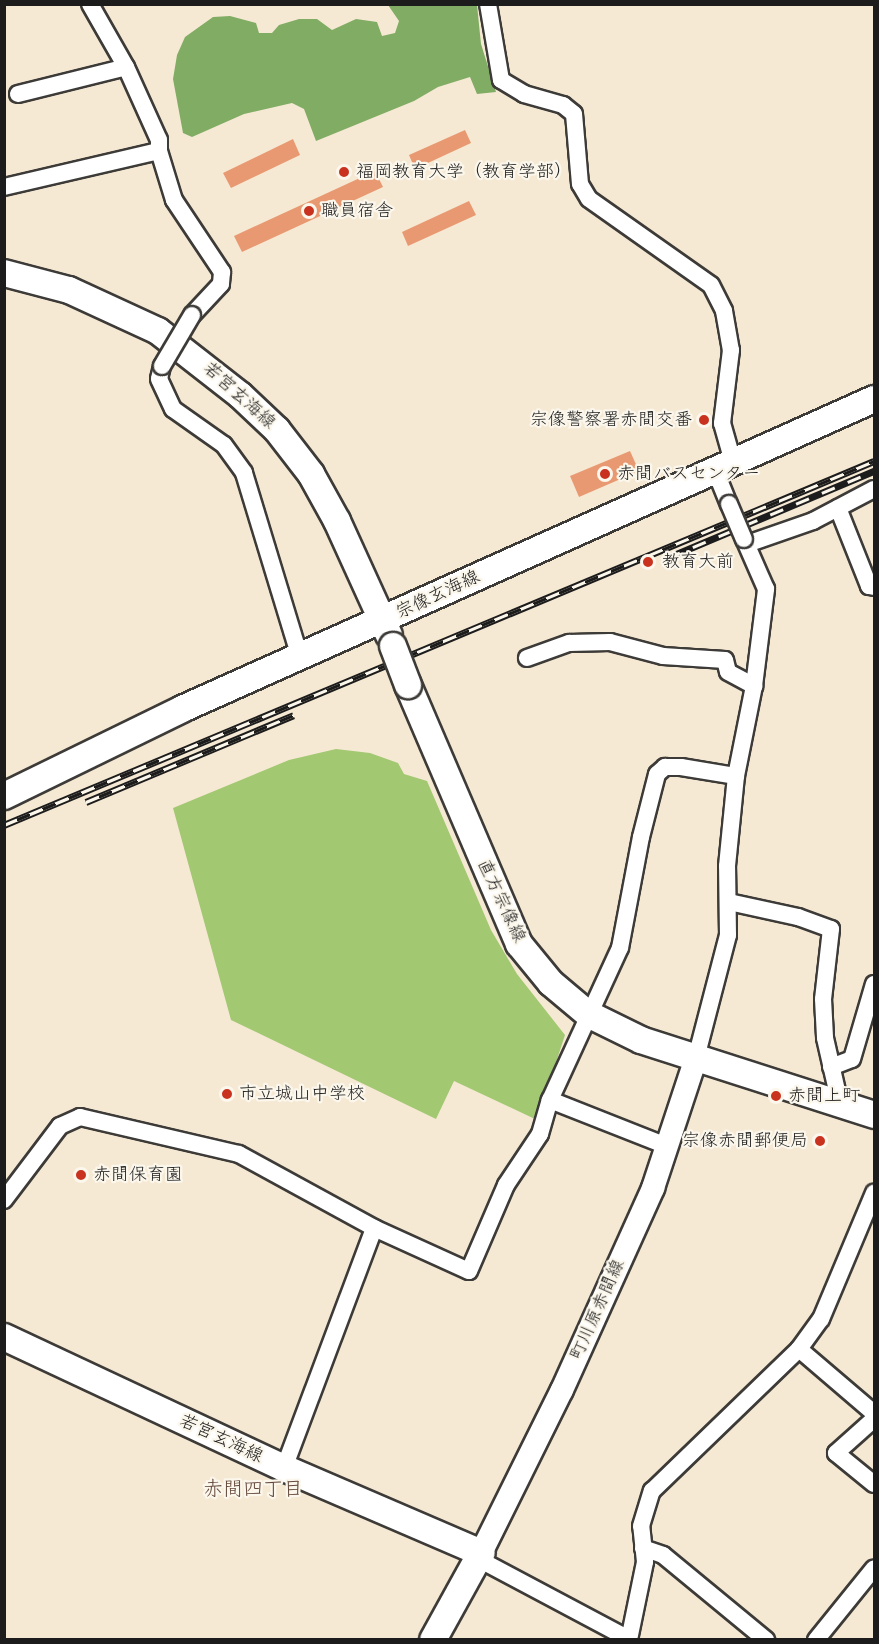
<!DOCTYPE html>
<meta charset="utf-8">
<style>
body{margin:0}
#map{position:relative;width:879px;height:1644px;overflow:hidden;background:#f6e9d4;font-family:Mynerve,"Klee One",sans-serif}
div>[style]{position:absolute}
.green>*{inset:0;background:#a2c872}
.forest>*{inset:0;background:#81ac64}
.building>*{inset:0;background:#e89971}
.roads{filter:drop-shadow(2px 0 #3d3b38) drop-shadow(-2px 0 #3d3b38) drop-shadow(0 2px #3d3b38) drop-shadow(0 -2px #3d3b38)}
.street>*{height:16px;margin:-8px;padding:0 8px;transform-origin:8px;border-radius:8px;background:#fff}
.secondary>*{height:22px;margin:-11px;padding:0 11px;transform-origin:11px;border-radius:11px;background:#fff}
.primary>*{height:26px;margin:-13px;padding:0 13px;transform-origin:13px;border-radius:13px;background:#fff}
.rail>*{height:7px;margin-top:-3.5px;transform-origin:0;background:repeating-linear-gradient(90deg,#fbf7ec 0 14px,#1c1c1c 0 28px);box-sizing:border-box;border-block:2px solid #1c1c1c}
.bridges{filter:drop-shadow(2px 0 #3d3b38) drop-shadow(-2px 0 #3d3b38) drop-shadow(0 2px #3d3b38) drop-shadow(0 -2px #3d3b38)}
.street-bridge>*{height:16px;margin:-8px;padding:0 8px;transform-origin:8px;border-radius:8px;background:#fff}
.primary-bridge>*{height:26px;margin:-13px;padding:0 13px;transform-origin:13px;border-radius:13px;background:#fff}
.dots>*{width:16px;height:16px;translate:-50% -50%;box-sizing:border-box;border:3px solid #fbf7ec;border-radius:50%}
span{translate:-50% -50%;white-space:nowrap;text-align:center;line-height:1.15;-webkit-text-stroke:4.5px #fbf7ec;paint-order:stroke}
.poi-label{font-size:18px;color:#1c1c1c}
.left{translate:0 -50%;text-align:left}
.right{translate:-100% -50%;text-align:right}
.street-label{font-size:18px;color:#1c1c1c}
.neighbourhood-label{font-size:20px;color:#63483a}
.frame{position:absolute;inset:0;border:6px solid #1c1c1c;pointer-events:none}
</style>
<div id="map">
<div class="green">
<div style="clip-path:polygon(336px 749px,370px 753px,398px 763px,404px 774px,427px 781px,491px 930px,517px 974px,565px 1035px,537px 1120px,454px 1081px,436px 1119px,231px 1020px,173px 808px,289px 760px)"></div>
</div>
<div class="forest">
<div style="clip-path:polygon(477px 5px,481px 44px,496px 92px,477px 94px,470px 77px,438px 87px,414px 101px,316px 141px,304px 109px,292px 103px,244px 114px,192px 137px,183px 133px,173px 79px,177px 55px,185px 37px,213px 17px,230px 16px,256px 23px,259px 33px,272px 33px,279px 25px,299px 19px,317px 19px,332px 30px,356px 19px,377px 22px,382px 36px,395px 33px,399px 21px,388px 5px)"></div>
</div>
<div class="building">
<div style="clip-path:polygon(465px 130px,471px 143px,415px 169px,409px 155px)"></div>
<div style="clip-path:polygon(293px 139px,300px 155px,231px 188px,223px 173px)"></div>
<div style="clip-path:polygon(375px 171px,383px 187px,242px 252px,234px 236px)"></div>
<div style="clip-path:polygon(469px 201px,476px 215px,408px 246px,402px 232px)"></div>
<div style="clip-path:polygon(630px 451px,639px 471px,579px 497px,570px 476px)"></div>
</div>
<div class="roads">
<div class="street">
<div style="left:90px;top:4px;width:73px;rotate:60.3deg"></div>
<div style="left:126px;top:67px;width:80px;rotate:65.7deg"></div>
<div style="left:159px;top:140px;width:11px;rotate:90deg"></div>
<div style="left:159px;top:151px;width:51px;rotate:73deg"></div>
<div style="left:174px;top:200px;width:87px;rotate:56.3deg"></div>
<div style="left:222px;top:272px;width:12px;rotate:95deg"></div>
<div style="left:221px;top:284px;width:42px;rotate:133.1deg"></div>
<div style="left:488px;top:4px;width:77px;rotate:80.3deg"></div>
<div style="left:501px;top:80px;width:27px;rotate:31deg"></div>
<div style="left:524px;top:94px;width:41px;rotate:15.8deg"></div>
<div style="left:563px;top:105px;width:14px;rotate:39deg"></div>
<div style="left:574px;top:114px;width:70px;rotate:85.1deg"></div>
<div style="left:580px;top:184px;width:17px;rotate:59deg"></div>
<div style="left:589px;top:199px;width:149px;rotate:35.2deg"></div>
<div style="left:711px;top:285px;width:29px;rotate:63deg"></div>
<div style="left:724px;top:311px;width:40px;rotate:80deg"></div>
<div style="left:731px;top:350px;width:74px;rotate:97deg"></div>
<div style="left:722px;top:423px;width:41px;rotate:74.2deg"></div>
<div style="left:18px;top:94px;width:111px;rotate:-14deg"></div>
<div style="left:4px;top:187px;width:159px;rotate:-13.1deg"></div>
<div style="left:162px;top:366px;width:13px;rotate:103deg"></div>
<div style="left:159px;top:379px;width:33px;rotate:65deg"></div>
<div style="left:173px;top:409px;width:62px;rotate:35.2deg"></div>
<div style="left:224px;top:445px;width:34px;rotate:54deg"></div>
<div style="left:244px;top:473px;width:192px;rotate:73.1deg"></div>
<div style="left:715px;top:470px;width:37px;rotate:68deg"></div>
<div style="left:838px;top:508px;width:84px;rotate:68.3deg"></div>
<div style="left:869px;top:586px;width:5px;rotate:11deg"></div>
<div style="left:747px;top:544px;width:70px;rotate:-19.2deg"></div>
<div style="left:813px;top:521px;width:69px;rotate:-27.7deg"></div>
<div style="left:527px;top:658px;width:45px;rotate:-19.7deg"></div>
<div style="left:569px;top:643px;width:41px;rotate:-1.4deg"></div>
<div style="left:610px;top:642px;width:55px;rotate:14.8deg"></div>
<div style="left:663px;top:656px;width:62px;rotate:3.7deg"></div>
<div style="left:725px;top:660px;width:12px;rotate:76deg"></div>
<div style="left:728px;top:672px;width:30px;rotate:28deg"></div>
<div style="left:729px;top:902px;width:71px;rotate:12.3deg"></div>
<div style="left:798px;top:917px;width:35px;rotate:20deg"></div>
<div style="left:831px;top:929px;width:70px;rotate:96.5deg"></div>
<div style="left:823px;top:999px;width:39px;rotate:87deg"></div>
<div style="left:825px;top:1038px;width:68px;rotate:77.2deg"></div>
<div style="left:696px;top:1058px;width:127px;rotate:-75.4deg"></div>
<div style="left:728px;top:935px;width:69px;rotate:-90.8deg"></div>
<div style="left:727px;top:866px;width:90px;rotate:-84.3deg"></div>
<div style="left:736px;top:776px;width:92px;rotate:-78.7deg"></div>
<div style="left:754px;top:686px;width:98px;rotate:-82.9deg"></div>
<div style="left:766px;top:589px;width:55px;rotate:-113.7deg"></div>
<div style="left:831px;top:1067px;width:22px;rotate:-21deg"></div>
<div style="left:852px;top:1059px;width:78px;rotate:-73.7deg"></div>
<div style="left:550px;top:1100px;width:126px;rotate:21.5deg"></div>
<div style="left:4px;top:1200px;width:93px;rotate:-52.9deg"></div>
<div style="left:60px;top:1126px;width:22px;rotate:-24deg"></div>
<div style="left:80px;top:1117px;width:163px;rotate:13.1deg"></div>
<div style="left:239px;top:1154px;width:154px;rotate:28.7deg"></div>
<div style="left:374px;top:1228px;width:104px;rotate:24.4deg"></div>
<div style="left:469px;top:1271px;width:94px;rotate:-66.7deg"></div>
<div style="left:506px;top:1185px;width:61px;rotate:-56.3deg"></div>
<div style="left:540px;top:1134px;width:35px;rotate:-74deg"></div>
<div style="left:550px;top:1100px;width:167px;rotate:-65.3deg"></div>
<div style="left:620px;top:948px;width:113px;rotate:-79.3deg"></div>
<div style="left:641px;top:837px;width:65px;rotate:-75.7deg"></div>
<div style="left:657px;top:774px;width:11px;rotate:-41deg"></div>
<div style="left:665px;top:767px;width:16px"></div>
<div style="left:681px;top:767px;width:56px;rotate:9.3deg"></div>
<div style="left:799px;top:1349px;width:99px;rotate:40.5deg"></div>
<div style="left:874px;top:1419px;width:51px;rotate:138.2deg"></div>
<div style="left:836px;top:1453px;width:49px;rotate:39.2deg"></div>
<div style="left:284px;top:1468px;width:256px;rotate:-69.4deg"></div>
<div style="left:643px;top:1548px;width:21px;rotate:19deg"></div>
<div style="left:663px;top:1555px;width:134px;rotate:39.5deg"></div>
<div style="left:481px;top:1553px;width:11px;rotate:63deg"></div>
<div style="left:486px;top:1563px;width:162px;rotate:28deg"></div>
<div style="left:629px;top:1640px;width:80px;rotate:-78.4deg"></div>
<div style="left:645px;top:1562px;width:36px;rotate:-96deg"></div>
<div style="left:641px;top:1526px;width:37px;rotate:-73deg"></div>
<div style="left:652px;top:1491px;width:204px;rotate:-44deg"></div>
<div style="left:799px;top:1349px;width:37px;rotate:-54deg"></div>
<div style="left:821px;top:1319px;width:137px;rotate:-67.2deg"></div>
<div style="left:816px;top:1640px;width:92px;rotate:-51.1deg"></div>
</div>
<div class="secondary">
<div style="left:481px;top:1553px;width:182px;rotate:-63.6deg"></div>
<div style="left:562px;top:1390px;width:222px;rotate:-65.7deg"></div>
<div style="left:653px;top:1188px;width:137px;rotate:-71.7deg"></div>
</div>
<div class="primary">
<div style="left:4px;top:273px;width:67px;rotate:14.7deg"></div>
<div style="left:69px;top:290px;width:98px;rotate:24.7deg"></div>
<div style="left:158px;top:331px;width:104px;rotate:38deg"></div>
<div style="left:240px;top:395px;width:51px;rotate:43.4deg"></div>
<div style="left:277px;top:430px;width:56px;rotate:52.3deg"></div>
<div style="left:311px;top:474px;width:54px;rotate:61deg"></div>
<div style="left:337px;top:521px;width:125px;rotate:65.5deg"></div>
<div style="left:408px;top:685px;width:282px;rotate:66.8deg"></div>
<div style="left:519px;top:944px;width:50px;rotate:50.6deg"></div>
<div style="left:551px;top:983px;width:48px;rotate:40deg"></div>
<div style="left:588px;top:1014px;width:59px;rotate:26.1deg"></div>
<div style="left:641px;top:1040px;width:245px;rotate:17.8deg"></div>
<div style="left:4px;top:796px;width:198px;rotate:-26deg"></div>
<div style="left:182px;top:709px;width:758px;rotate:-24.13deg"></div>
<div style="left:4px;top:1337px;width:309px;rotate:25.1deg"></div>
<div style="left:284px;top:1468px;width:215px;rotate:23.3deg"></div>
<div style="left:481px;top:1553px;width:99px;rotate:118.9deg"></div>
</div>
</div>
<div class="rail">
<div style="left:667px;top:558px;width:225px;rotate:-22.8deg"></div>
<div style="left:86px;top:802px;width:225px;rotate:-22.7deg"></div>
<div style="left:4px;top:825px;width:943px;rotate:-22.7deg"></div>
</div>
<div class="bridges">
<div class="street-bridge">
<div style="left:162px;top:366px;width:59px;rotate:-59.5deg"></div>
<div style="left:729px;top:504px;width:38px;rotate:67deg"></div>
</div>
<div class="primary-bridge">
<div style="left:393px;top:646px;width:42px;rotate:69deg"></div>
</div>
</div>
<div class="dots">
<div style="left:344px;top:172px;background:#c8321e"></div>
<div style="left:309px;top:211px;background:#c8321e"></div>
<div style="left:704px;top:420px;background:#c8321e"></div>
<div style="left:605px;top:474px;background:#c8321e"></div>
<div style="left:648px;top:562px;background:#c8321e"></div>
<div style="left:227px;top:1094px;background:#c8321e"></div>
<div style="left:776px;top:1096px;background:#c8321e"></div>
<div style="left:820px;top:1141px;background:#c8321e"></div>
<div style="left:81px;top:1175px;background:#c8321e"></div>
</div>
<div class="poi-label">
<span class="left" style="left:356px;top:172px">福岡教育大学（教育学部）</span>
<span class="left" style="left:321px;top:211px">職員宿舎</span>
<span class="right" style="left:692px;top:420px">宗像警察署赤間交番</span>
<span class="left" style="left:617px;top:474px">赤間バスセンター</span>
<span class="left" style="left:662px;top:562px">教育大前</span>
<span class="left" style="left:239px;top:1094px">市立城山中学校</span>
<span class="left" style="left:788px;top:1096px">赤間上町</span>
<span class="right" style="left:808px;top:1141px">宗像赤間郵便局</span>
<span class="left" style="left:93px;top:1175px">赤間保育園</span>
</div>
<div class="street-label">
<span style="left:239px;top:396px;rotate:42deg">若宮玄海線</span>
<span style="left:438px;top:595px;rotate:-25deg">宗像玄海線</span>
<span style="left:501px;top:901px;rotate:65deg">直方宗像線</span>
<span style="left:598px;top:1310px;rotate:-66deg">町川原赤間線</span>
<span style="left:221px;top:1439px;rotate:25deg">若宮玄海線</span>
</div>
<div class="neighbourhood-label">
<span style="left:253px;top:1489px">赤間四丁目</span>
</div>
<div class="frame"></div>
</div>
